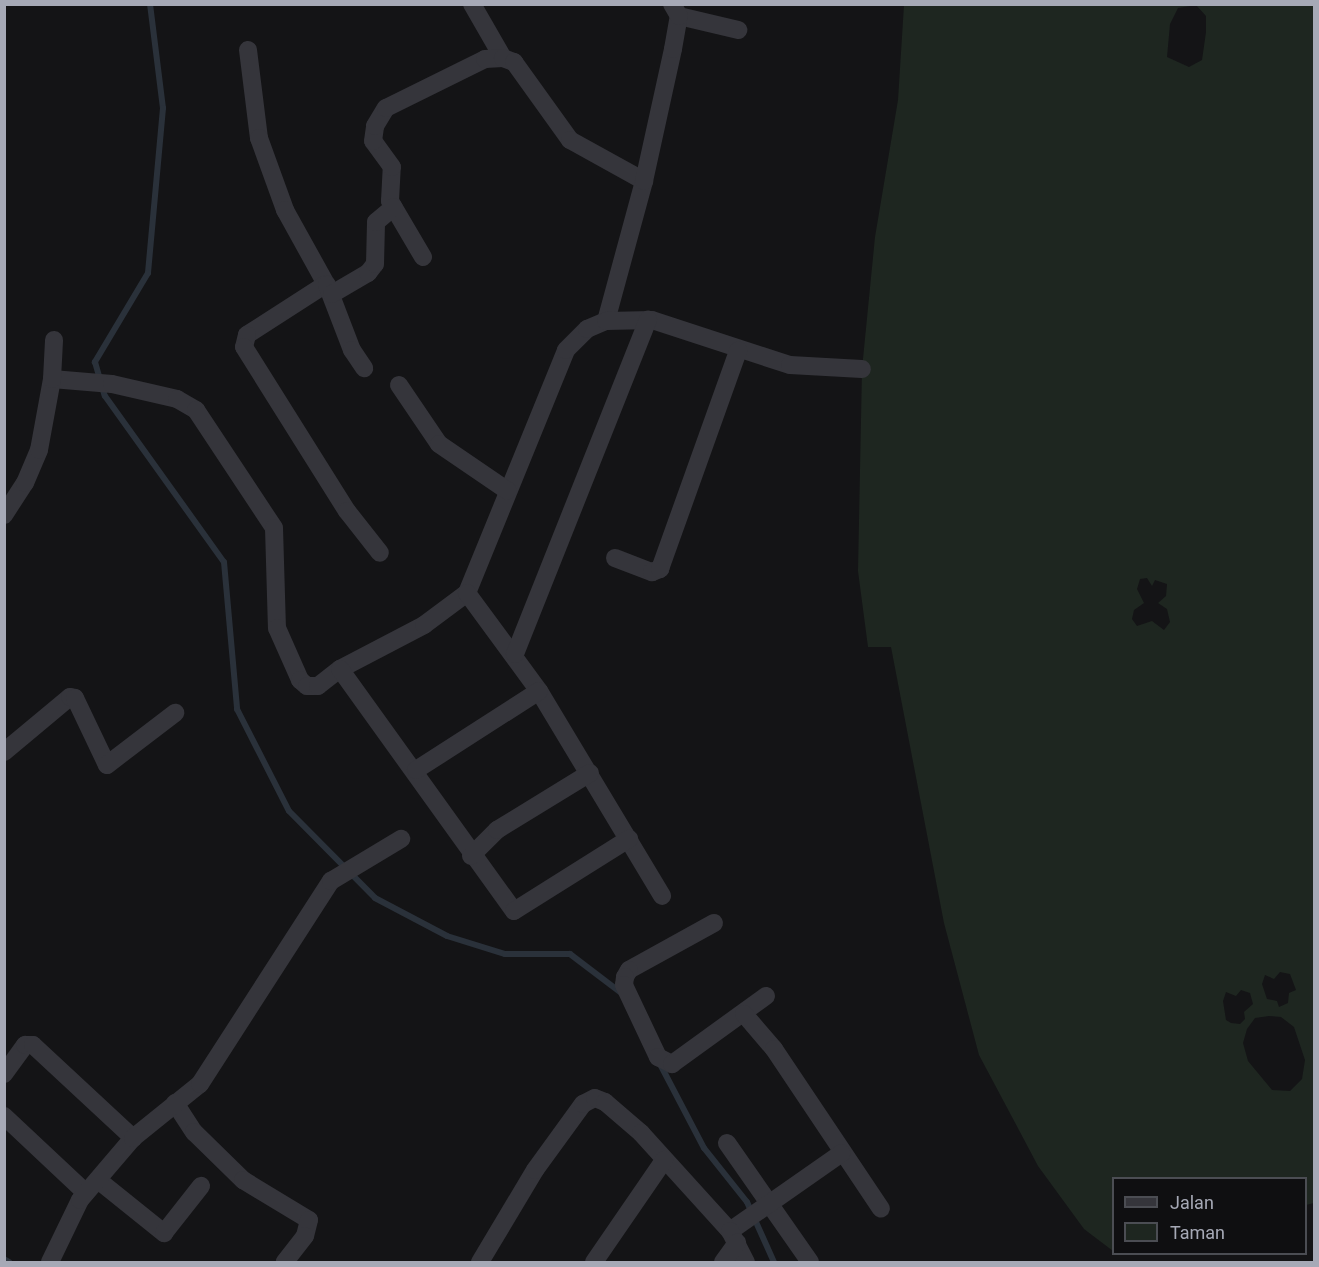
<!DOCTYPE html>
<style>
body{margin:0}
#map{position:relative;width:1319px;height:1267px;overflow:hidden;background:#141416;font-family:Roboto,sans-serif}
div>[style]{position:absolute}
.green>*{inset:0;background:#1e2620}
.stream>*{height:6px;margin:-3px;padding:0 3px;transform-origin:3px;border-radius:3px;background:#2a313a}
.street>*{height:18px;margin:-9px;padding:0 9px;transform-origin:9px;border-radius:9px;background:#35353b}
span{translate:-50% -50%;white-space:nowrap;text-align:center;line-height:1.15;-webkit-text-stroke:5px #0f0f11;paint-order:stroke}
.frame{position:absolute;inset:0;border:6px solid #a6a9b6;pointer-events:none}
.legend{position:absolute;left:1112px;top:1177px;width:195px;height:78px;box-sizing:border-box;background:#0f0f11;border:2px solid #4b4d53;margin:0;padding:8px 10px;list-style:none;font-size:18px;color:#a6a9b6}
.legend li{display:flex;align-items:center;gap:12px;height:30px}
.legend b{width:30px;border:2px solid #4b4d53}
</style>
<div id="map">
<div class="green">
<div style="clip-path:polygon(evenodd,904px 5px,1314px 5px,1314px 1203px,1306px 1205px,1306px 1178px,1114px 1178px,1113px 1251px,1084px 1229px,1038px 1166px,979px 1055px,944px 923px,891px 647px,868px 647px,858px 571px,862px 369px,875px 237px,898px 100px,904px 5px,1196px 5px,1206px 16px,1206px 32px,1202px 60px,1189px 67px,1167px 57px,1170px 24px,1178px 8px,1196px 5px,904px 5px,1147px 578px,1152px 586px,1155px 580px,1167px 584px,1166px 596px,1158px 603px,1167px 609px,1170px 622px,1164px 630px,1152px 621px,1137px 626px,1132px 619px,1134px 610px,1144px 603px,1137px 589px,1140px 579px,1147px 578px,904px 5px,1280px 972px,1290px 974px,1296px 990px,1289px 993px,1288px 1003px,1279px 1007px,1277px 1001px,1267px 999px,1262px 984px,1265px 975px,1274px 979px,1280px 972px,904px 5px,1241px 990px,1250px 993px,1253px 1004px,1244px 1012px,1245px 1019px,1240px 1024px,1231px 1023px,1226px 1020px,1223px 1001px,1226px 992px,1236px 996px,1241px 990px,904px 5px,1269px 1016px,1281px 1017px,1294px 1027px,1305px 1060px,1302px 1079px,1290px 1091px,1272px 1090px,1248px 1061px,1243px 1043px,1247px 1029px,1255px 1018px,1269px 1016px)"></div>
</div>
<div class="stream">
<div style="left:150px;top:4px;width:105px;rotate:82.9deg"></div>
<div style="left:163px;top:108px;width:166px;rotate:95.2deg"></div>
<div style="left:148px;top:273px;width:104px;rotate:120.8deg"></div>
<div style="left:95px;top:362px;width:35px;rotate:74deg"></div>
<div style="left:105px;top:396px;width:204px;rotate:54.4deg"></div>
<div style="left:224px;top:562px;width:148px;rotate:84.9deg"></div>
<div style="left:237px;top:709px;width:114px;rotate:63deg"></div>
<div style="left:289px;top:811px;width:122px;rotate:45.3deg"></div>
<div style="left:375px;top:898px;width:81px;rotate:27.8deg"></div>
<div style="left:447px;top:936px;width:61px;rotate:17.2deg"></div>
<div style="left:505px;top:954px;width:65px"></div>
<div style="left:570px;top:954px;width:63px;rotate:37.2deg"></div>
<div style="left:660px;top:1064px;width:95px;rotate:62.4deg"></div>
<div style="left:704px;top:1148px;width:69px;rotate:51.5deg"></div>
<div style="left:747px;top:1202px;width:66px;rotate:65.8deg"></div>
<div style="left:4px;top:1259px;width:6px;rotate:31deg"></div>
</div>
<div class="street">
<div style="left:472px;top:4px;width:62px;rotate:60.1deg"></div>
<div style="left:679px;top:16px;width:61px;rotate:13.3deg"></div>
<div style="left:248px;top:50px;width:89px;rotate:82.9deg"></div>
<div style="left:259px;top:138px;width:77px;rotate:70.1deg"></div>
<div style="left:285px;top:210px;width:85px;rotate:61deg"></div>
<div style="left:326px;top:284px;width:94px;rotate:147.2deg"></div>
<div style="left:247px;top:335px;width:12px;rotate:104deg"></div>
<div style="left:244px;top:347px;width:194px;rotate:57.9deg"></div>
<div style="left:347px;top:511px;width:53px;rotate:51.8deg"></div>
<div style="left:423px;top:257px;width:65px;rotate:-120.5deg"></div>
<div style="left:390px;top:201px;width:34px;rotate:-87deg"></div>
<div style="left:392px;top:167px;width:32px;rotate:-126deg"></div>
<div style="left:373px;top:141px;width:15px;rotate:-82deg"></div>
<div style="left:375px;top:126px;width:21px;rotate:-59deg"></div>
<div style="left:386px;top:108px;width:110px;rotate:-26.3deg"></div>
<div style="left:485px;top:59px;width:18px;rotate:-3deg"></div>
<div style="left:503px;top:58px;width:12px;rotate:20deg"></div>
<div style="left:514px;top:62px;width:96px;rotate:54.3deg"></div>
<div style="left:570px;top:140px;width:85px;rotate:29deg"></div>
<div style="left:327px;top:285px;width:70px;rotate:69deg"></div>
<div style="left:352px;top:350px;width:22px;rotate:56deg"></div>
<div style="left:332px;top:294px;width:42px;rotate:-30.3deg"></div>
<div style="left:368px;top:273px;width:11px;rotate:-52deg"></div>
<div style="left:375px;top:264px;width:42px;rotate:-88.6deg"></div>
<div style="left:376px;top:222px;width:23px;rotate:-40deg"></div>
<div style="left:606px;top:321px;width:145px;rotate:-74.8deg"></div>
<div style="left:644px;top:181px;width:135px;rotate:-77.6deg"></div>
<div style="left:673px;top:49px;width:34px;rotate:-80deg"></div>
<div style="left:679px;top:16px;width:14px;rotate:-120deg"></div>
<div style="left:52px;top:379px;width:60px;rotate:4.8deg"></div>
<div style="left:112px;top:384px;width:67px;rotate:13deg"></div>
<div style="left:177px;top:399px;width:22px;rotate:30deg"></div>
<div style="left:196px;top:410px;width:141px;rotate:56.5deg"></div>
<div style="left:274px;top:528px;width:100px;rotate:88.3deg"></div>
<div style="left:277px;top:628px;width:57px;rotate:66.1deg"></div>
<div style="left:300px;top:680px;width:9px;rotate:41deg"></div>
<div style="left:307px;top:686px;width:11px"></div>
<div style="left:318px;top:686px;width:28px;rotate:-38deg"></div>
<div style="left:340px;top:669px;width:95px;rotate:-27.6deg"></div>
<div style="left:424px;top:625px;width:54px;rotate:-36.7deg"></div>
<div style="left:467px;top:593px;width:262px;rotate:-67.8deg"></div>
<div style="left:566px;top:350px;width:30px;rotate:-45deg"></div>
<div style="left:587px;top:329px;width:21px;rotate:-23deg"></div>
<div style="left:606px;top:321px;width:46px;rotate:-1.2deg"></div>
<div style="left:652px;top:320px;width:145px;rotate:18.1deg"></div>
<div style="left:790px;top:365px;width:72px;rotate:3.2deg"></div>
<div style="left:399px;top:385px;width:71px;rotate:55.9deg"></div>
<div style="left:439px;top:444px;width:83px;rotate:34.3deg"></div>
<div style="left:4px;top:515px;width:38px;rotate:-57deg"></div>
<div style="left:25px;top:483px;width:36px;rotate:-67deg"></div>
<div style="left:39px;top:450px;width:72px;rotate:-79.6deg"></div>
<div style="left:52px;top:379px;width:39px;rotate:-87deg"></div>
<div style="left:615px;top:558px;width:40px;rotate:21deg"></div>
<div style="left:652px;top:572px;width:9px;rotate:-21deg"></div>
<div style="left:660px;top:569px;width:232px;rotate:-70.3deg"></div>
<div style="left:467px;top:593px;width:122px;rotate:53.7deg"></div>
<div style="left:539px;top:691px;width:239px;rotate:59deg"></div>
<div style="left:515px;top:654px;width:360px;rotate:-68.3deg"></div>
<div style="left:340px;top:669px;width:298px;rotate:54.3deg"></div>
<div style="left:514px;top:911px;width:136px;rotate:-32.1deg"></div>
<div style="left:4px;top:752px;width:86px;rotate:-39.8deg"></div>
<div style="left:70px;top:697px;width:5px;rotate:11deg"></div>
<div style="left:75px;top:698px;width:74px;rotate:64.5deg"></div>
<div style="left:107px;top:765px;width:86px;rotate:-37.4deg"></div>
<div style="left:416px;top:770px;width:146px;rotate:-32.7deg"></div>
<div style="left:471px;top:856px;width:37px;rotate:-45deg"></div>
<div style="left:497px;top:830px;width:109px;rotate:-31.5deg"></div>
<div style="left:714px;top:923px;width:97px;rotate:151.1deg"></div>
<div style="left:629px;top:970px;width:8px;rotate:120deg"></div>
<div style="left:625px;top:977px;width:8px;rotate:97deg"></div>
<div style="left:624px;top:985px;width:80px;rotate:64.7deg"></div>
<div style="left:658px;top:1057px;width:16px;rotate:27deg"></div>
<div style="left:672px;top:1064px;width:116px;rotate:-35.9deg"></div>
<div style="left:744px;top:1014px;width:46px;rotate:49.4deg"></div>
<div style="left:774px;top:1049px;width:192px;rotate:56.2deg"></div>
<div style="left:4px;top:1074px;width:36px;rotate:-54deg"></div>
<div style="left:25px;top:1045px;width:8px"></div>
<div style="left:33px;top:1045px;width:137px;rotate:42.9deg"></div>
<div style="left:175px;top:1103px;width:35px;rotate:57deg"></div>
<div style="left:194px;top:1132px;width:69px;rotate:44.4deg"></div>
<div style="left:243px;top:1180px;width:77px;rotate:31.2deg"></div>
<div style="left:309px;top:1220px;width:16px;rotate:104deg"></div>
<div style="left:305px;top:1236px;width:33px;rotate:128deg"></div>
<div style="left:4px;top:1116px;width:112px;rotate:43.2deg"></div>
<div style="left:727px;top:1143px;width:145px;rotate:55.1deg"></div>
<div style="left:98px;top:1180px;width:85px;rotate:38.8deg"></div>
<div style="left:164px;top:1233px;width:60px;rotate:-51.8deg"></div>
<div style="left:730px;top:1231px;width:136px;rotate:-34.9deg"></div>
<div style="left:50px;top:1262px;width:69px;rotate:-64.2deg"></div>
<div style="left:80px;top:1200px;width:82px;rotate:-49.5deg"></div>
<div style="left:133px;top:1138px;width:86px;rotate:-38.9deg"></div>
<div style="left:200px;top:1084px;width:242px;rotate:-57.2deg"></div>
<div style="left:331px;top:881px;width:82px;rotate:-31deg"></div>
<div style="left:480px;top:1262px;width:107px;rotate:-59.1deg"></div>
<div style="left:535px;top:1170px;width:82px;rotate:-54deg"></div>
<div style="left:583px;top:1104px;width:13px;rotate:-27deg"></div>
<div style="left:595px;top:1098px;width:11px;rotate:22deg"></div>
<div style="left:605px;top:1102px;width:48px;rotate:40.7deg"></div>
<div style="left:641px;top:1133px;width:132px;rotate:47.8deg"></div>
<div style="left:730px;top:1231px;width:35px;rotate:63deg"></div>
<div style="left:594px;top:1262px;width:124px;rotate:-55.5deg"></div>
<div style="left:723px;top:1262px;width:24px;rotate:-54deg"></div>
</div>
<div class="frame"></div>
<ul class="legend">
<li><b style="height:8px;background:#35353b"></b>Jalan</li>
<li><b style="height:16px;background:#1e2620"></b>Taman</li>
</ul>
</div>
